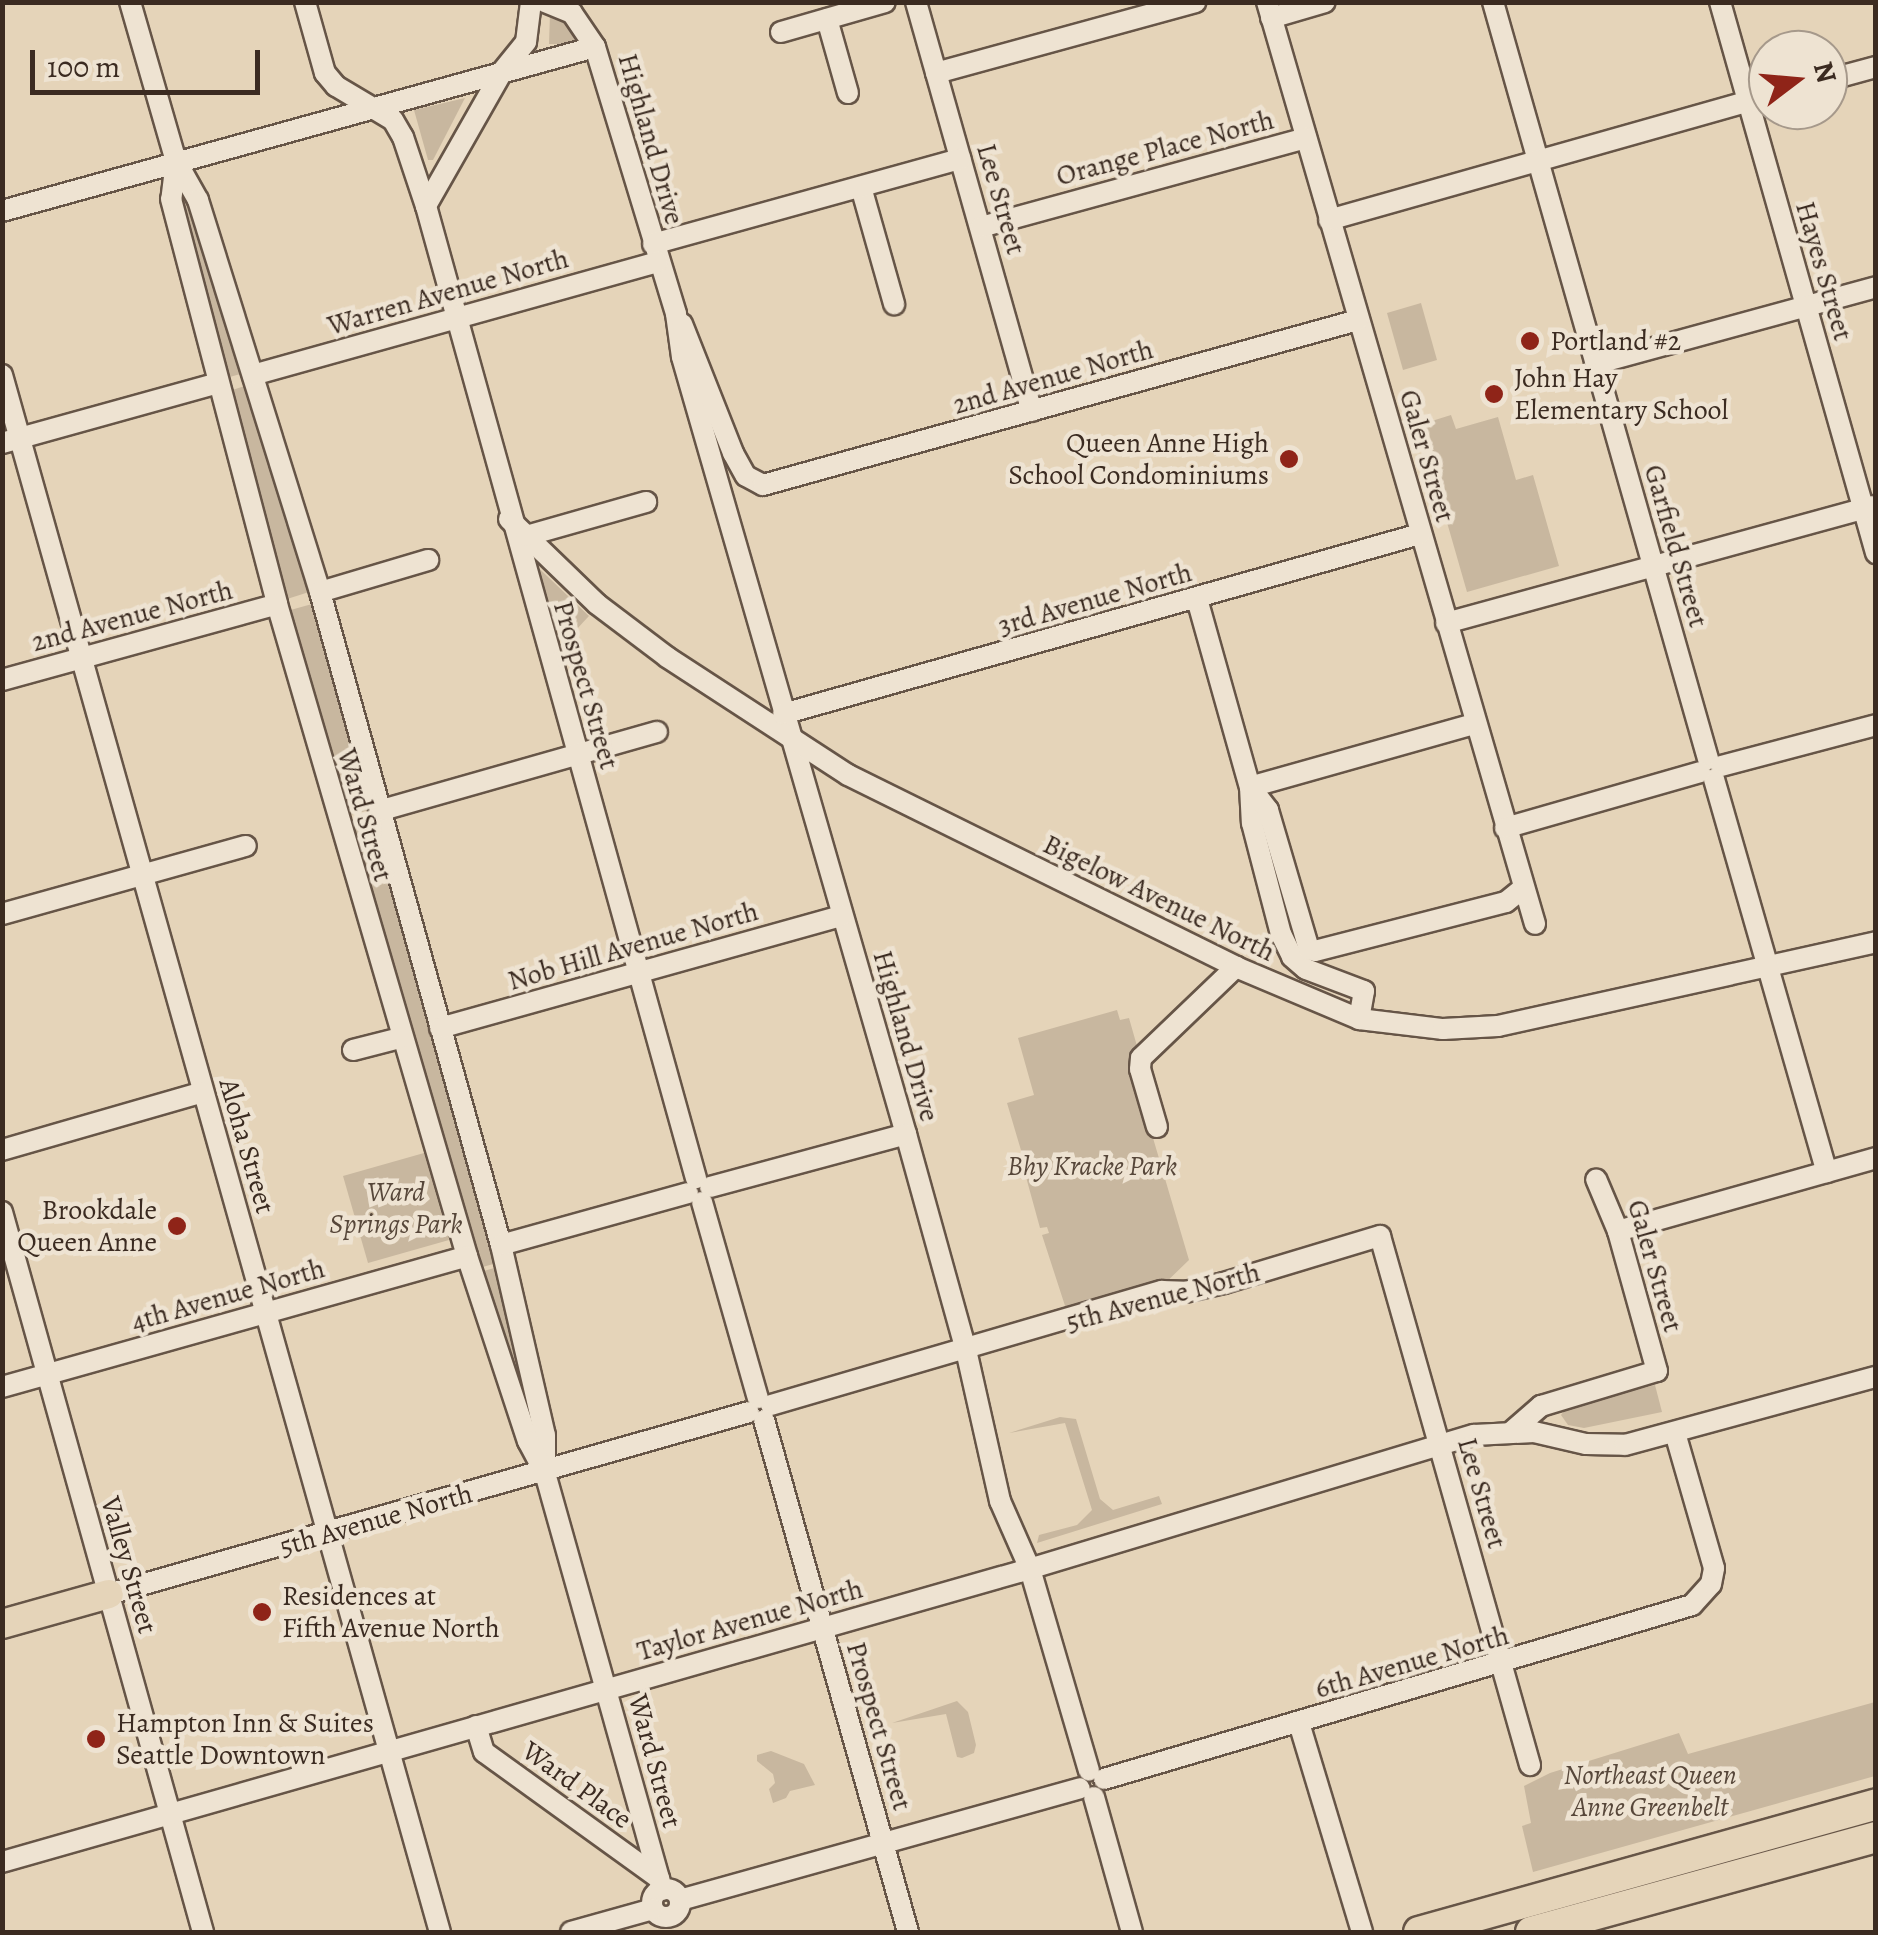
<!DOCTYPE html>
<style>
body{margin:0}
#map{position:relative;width:1878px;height:1935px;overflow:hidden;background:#e5d4b9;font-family:Alegreya,serif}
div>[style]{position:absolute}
.green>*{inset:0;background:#c8b79f}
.roads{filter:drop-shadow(2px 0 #665547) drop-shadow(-2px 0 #665547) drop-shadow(0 2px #665547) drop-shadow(0 -2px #665547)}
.minor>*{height:20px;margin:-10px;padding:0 10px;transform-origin:10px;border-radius:10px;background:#eee3d2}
.minor>.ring{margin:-10px;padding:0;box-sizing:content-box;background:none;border:20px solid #eee3d2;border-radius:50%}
.major>*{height:28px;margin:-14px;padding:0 14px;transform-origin:14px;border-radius:14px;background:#e5d4b9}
.highway>*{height:30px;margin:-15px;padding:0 15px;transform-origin:15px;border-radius:15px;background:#e5d4b9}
.dots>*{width:28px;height:28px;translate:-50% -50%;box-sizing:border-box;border:5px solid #eee3d2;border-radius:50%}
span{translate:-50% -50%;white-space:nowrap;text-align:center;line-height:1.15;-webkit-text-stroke:9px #eee3d2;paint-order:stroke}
.street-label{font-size:28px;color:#3b2b21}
.poi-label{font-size:28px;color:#3b2b21}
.left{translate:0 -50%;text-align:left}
.right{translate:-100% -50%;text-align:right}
.park-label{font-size:28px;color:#57473a;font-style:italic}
.frame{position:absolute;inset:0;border:5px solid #3b2b21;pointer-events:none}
.north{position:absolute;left:1748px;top:30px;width:100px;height:100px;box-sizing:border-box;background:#eee3d2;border:2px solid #a6998b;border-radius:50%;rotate:74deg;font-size:28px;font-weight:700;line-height:40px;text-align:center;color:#3b2b21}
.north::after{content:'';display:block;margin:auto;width:35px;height:45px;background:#8f2418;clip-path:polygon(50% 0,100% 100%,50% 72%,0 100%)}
.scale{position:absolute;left:30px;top:50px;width:230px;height:45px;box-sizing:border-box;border:5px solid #3b2b21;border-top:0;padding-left:12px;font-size:30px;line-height:35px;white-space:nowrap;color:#3b2b21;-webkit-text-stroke:8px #eee3d2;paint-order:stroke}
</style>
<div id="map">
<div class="green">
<div style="clip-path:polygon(550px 14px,568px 18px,581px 44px,549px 44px)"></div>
<div style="clip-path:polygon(465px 98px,433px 160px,428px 160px,414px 110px)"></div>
<div style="clip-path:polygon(184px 185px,244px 373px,226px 378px,176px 195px)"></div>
<div style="clip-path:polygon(1421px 303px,1437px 360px,1403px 370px,1387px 313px)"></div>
<div style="clip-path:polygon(248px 385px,309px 592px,284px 600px,226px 392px)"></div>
<div style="clip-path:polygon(1451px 415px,1456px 429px,1498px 417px,1516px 480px,1533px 475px,1559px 566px,1467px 592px,1419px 425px)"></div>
<div style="clip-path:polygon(525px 555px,589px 616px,575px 631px,544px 611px)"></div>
<div style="clip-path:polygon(312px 604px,373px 809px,347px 816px,287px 611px)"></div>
<div style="clip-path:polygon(375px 819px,497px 1263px,479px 1268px,348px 830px)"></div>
<div style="clip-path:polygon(1117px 1010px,1120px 1020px,1129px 1018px,1162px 1134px,1153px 1138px,1189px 1260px,1157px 1291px,1068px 1315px,1042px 1235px,1049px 1233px,1047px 1227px,1040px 1228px,1026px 1177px,1016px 1179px,1011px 1161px,1023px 1157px,1007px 1103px,1034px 1095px,1018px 1038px)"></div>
<div style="clip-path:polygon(424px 1153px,449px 1240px,368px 1263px,343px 1176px)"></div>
<div style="clip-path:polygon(498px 1267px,538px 1444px,480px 1272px)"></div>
<div style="clip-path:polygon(1655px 1385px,1662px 1412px,1584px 1428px,1568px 1425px,1561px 1415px,1567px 1407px)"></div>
<div style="clip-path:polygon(1060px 1417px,1076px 1419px,1100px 1499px,1113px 1510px,1159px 1496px,1162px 1504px,1037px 1543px,1039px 1535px,1077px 1525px,1092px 1510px,1065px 1423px,1009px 1433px)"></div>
<div style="clip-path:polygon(957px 1701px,968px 1712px,976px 1745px,974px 1753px,962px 1758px,957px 1757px,946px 1714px,892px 1723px)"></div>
<div style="clip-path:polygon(1875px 1702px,1875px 1776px,1533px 1872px,1522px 1826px,1531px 1823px,1524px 1786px,1550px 1773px,1679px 1733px,1688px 1754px)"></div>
<div style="clip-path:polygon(771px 1751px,804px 1764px,815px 1785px,790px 1791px,786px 1798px,773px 1803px,769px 1789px,775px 1783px,773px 1774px,757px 1761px,757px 1755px)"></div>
</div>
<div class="roads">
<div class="minor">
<div style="left:130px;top:2px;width:166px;rotate:73.9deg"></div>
<div style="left:176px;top:161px;width:45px;rotate:60.6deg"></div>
<div style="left:198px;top:200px;width:411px;rotate:72.7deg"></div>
<div style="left:320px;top:592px;width:678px;rotate:74.51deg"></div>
<div style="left:501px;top:1245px;width:195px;rotate:77deg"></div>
<div style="left:545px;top:1435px;width:35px;rotate:90deg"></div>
<div style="left:305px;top:2px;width:74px;rotate:74.3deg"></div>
<div style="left:325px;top:73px;width:17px;rotate:50deg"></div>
<div style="left:336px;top:86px;width:66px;rotate:30.8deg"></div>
<div style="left:393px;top:120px;width:20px;rotate:60deg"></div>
<div style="left:403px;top:137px;width:73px;rotate:71.6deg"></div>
<div style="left:531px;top:2px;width:40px;rotate:97.1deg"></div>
<div style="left:526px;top:42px;width:38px;rotate:129deg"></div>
<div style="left:502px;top:72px;width:154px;rotate:119.6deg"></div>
<div style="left:426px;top:206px;width:1009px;rotate:74.48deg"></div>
<div style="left:545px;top:2px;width:29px;rotate:22deg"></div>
<div style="left:572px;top:13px;width:41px;rotate:55.9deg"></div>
<div style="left:595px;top:47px;width:279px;rotate:73.1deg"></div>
<div style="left:676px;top:314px;width:43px;rotate:82.1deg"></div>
<div style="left:682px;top:357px;width:809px;rotate:73.92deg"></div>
<div style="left:906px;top:1134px;width:224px;rotate:74.5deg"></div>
<div style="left:966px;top:1350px;width:155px;rotate:77.3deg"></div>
<div style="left:1000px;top:1501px;width:74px;rotate:66.2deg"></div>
<div style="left:1030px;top:1569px;width:210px;rotate:73.7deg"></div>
<div style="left:916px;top:2px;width:425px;rotate:74.2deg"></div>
<div style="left:1267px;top:2px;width:960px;rotate:73.79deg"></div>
<div style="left:1493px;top:2px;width:787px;rotate:74.14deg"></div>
<div style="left:1720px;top:2px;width:573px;rotate:74.19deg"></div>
<div style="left:1271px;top:18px;width:56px;rotate:-16.5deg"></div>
<div style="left:827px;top:19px;width:77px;rotate:74.2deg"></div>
<div style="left:781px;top:32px;width:108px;rotate:-16.1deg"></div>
<div style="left:936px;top:73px;width:269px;rotate:-15.3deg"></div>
<div style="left:1828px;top:80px;width:50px;rotate:-15.2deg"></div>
<div style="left:176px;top:161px;width:38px;rotate:97deg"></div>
<div style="left:171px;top:199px;width:419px;rotate:75.3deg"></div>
<div style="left:277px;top:604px;width:679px;rotate:73.75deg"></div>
<div style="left:467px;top:1256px;width:195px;rotate:71.8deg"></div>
<div style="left:528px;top:1441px;width:36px;rotate:62deg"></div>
<div style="left:545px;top:1473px;width:433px;rotate:74.3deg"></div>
<div style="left:861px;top:187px;width:122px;rotate:74.2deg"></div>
<div style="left:2px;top:211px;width:615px;rotate:-15.46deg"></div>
<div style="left:1329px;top:220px;width:456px;rotate:-15.8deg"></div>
<div style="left:981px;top:227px;width:337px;rotate:-15.3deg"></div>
<div style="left:653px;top:244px;width:319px;rotate:-15.5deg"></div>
<div style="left:682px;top:324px;width:139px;rotate:68.4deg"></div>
<div style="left:733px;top:453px;width:26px;rotate:61deg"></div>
<div style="left:746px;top:476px;width:19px;rotate:28deg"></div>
<div style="left:763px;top:485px;width:617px;rotate:-15.5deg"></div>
<div style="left:1595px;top:364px;width:291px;rotate:-15.3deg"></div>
<div style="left:2px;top:375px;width:1617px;rotate:74.29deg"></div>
<div style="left:253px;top:375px;width:420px;rotate:-15.6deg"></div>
<div style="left:2px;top:443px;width:224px;rotate:-15.5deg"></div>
<div style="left:509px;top:519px;width:122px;rotate:44deg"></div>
<div style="left:597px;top:604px;width:88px;rotate:37.1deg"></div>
<div style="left:667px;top:657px;width:216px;rotate:33.1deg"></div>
<div style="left:848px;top:775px;width:433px;rotate:26.3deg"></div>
<div style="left:1236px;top:967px;width:134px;rotate:22.9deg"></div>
<div style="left:1359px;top:1019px;width:85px;rotate:6.8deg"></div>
<div style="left:1443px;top:1029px;width:55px;rotate:-3.1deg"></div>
<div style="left:1498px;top:1026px;width:387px;rotate:-12.5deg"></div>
<div style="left:526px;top:536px;width:125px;rotate:-15.8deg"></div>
<div style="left:320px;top:592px;width:113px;rotate:-16.5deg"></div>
<div style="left:1197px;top:599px;width:195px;rotate:74.3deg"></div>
<div style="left:1250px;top:787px;width:36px;rotate:87deg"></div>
<div style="left:1252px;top:823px;width:115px;rotate:75.4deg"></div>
<div style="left:1281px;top:934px;width:25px;rotate:64deg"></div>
<div style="left:1292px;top:957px;width:18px;rotate:41deg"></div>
<div style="left:1306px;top:969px;width:62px;rotate:20.8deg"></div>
<div style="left:1364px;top:991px;width:28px;rotate:100deg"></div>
<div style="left:1446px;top:623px;width:443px;rotate:-15.3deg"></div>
<div style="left:2px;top:680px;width:285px;rotate:-15.4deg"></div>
<div style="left:783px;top:714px;width:662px;rotate:-15.78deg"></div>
<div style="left:1721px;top:766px;width:160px;rotate:-14.8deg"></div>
<div style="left:1714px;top:779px;width:409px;rotate:74deg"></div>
<div style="left:1250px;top:787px;width:233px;rotate:-15.7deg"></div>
<div style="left:1251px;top:788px;width:28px;rotate:52deg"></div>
<div style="left:1268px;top:810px;width:145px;rotate:73.6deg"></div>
<div style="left:1309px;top:949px;width:6px;rotate:18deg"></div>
<div style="left:1315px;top:951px;width:197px;rotate:-14.4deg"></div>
<div style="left:1506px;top:902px;width:21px;rotate:-39deg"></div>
<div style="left:379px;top:811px;width:289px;rotate:-15.9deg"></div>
<div style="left:1505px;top:828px;width:203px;rotate:-16deg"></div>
<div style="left:2px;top:914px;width:253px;rotate:-15.6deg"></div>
<div style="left:440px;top:1028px;width:417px;rotate:-15.6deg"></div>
<div style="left:353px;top:1050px;width:49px;rotate:-14.3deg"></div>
<div style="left:1157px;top:1127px;width:60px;rotate:-106.3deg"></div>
<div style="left:1140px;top:1069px;width:11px;rotate:-85deg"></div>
<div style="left:1141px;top:1058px;width:132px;rotate:-43.8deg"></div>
<div style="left:2px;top:1150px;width:209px;rotate:-16.1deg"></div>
<div style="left:710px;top:1187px;width:203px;rotate:-15.1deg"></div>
<div style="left:702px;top:1202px;width:204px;rotate:74.1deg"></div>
<div style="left:2px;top:1212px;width:748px;rotate:74.4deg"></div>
<div style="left:1618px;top:1231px;width:268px;rotate:-15.8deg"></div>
<div style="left:501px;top:1245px;width:194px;rotate:-15.5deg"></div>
<div style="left:2px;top:1387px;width:483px;rotate:-15.7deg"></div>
<div style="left:771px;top:1405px;width:407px;rotate:-16.3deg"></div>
<div style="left:1162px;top:1291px;width:23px;rotate:2deg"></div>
<div style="left:1185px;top:1292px;width:40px;rotate:-13deg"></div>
<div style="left:1224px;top:1283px;width:163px;rotate:-16.8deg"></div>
<div style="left:1380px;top:1236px;width:550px;rotate:74.17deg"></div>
<div style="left:764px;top:1420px;width:532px;rotate:74.29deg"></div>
<div style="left:1511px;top:1432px;width:40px;rotate:-41deg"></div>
<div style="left:1541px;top:1406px;width:121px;rotate:-16.8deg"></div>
<div style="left:1657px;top:1371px;width:145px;rotate:-105.6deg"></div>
<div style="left:1618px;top:1231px;width:56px;rotate:-112.9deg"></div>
<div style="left:109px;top:1594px;width:665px;rotate:-15.87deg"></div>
<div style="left:1299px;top:1723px;width:218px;rotate:73.2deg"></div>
<div style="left:476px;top:1726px;width:27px;rotate:73deg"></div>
<div style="left:484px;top:1752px;width:216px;rotate:35.8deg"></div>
<div style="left:1104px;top:1779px;width:613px;rotate:-16.48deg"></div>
<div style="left:1692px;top:1605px;width:28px;rotate:-48deg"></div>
<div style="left:1711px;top:1584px;width:16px;rotate:-79deg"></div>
<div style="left:1714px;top:1568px;width:141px;rotate:-106.1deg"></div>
<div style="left:1094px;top:1797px;width:140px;rotate:74.3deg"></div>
<div style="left:2px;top:1862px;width:1058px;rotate:-15.92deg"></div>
<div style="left:1019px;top:1572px;width:475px;rotate:-16.8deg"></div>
<div style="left:1474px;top:1435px;width:60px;rotate:-2.9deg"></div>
<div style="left:1534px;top:1432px;width:53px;rotate:13deg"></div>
<div style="left:1586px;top:1444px;width:39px;rotate:1deg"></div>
<div style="left:1625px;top:1445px;width:260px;rotate:-15.2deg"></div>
<div class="ring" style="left:652px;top:1889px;width:8px;height:8px"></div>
<div style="left:680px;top:1900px;width:415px;rotate:-15.6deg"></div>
<div style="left:571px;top:1932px;width:85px;rotate:-15.7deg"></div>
</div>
<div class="major">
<div style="left:2px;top:1624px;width:111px;rotate:-15.7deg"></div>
</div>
<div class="highway">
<div style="left:1419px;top:1932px;width:475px;rotate:-15.6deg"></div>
<div style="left:1531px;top:1932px;width:358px;rotate:-15.4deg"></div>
</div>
</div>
<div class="dots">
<div style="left:1530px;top:341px;background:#8f2418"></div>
<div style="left:1494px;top:394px;background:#8f2418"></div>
<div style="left:1289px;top:459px;background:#8f2418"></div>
<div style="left:177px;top:1226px;background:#8f2418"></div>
<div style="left:262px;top:1612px;background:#8f2418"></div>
<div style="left:96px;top:1739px;background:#8f2418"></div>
</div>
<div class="street-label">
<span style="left:651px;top:139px;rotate:74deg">Highland Drive</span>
<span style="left:1165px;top:148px;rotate:-15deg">Orange Place North</span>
<span style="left:1001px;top:199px;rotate:74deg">Lee Street</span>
<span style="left:1824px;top:271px;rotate:74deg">Hayes Street</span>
<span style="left:448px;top:292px;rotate:-16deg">Warren Avenue North</span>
<span style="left:1053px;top:377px;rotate:-16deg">2nd Avenue North</span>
<span style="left:1427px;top:456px;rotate:74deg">Galer Street</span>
<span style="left:1676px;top:546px;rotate:74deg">Garfield Street</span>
<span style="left:1095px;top:599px;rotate:-16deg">3rd Avenue North</span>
<span style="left:132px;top:616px;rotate:-15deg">2nd Avenue North</span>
<span style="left:586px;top:685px;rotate:74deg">Prospect Street</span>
<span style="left:365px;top:815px;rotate:74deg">Ward Street</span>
<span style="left:1159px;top:898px;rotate:26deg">Bigelow Avenue North</span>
<span style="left:633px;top:946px;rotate:-16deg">Nob Hill Avenue North</span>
<span style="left:906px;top:1036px;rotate:74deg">Highland Drive</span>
<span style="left:247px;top:1146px;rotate:74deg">Aloha Street</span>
<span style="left:1655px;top:1266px;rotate:74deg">Galer Street</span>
<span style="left:228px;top:1295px;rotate:-16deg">4th Avenue North</span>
<span style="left:1163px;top:1297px;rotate:-15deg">5th Avenue North</span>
<span style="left:1482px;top:1493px;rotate:74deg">Lee Street</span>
<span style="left:376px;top:1520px;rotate:-16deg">5th Avenue North</span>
<span style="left:129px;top:1565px;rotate:74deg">Valley Street</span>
<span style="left:750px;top:1620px;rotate:-16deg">Taylor Avenue North</span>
<span style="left:1412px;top:1662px;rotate:-16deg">6th Avenue North</span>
<span style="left:879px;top:1726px;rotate:74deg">Prospect Street</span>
<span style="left:655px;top:1761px;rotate:75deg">Ward Street</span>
<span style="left:577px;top:1785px;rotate:36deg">Ward Place</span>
</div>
<div class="poi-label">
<span class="left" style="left:1550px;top:341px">Portland #2</span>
<span class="left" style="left:1514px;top:394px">John Hay<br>Elementary School</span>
<span class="right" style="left:1269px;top:459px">Queen Anne High<br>School Condominiums</span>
<span class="right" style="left:157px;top:1226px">Brookdale<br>Queen Anne</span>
<span class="left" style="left:282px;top:1612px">Residences at<br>Fifth Avenue North</span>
<span class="left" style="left:116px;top:1739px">Hampton Inn &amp; Suites<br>Seattle Downtown</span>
</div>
<div class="park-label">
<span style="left:1092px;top:1166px">Bhy Kracke Park</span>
<span style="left:396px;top:1208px">Ward<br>Springs Park</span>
<span style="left:1650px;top:1791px">Northeast Queen<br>Anne Greenbelt</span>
</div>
<div class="frame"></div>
<div class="north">N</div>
<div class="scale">100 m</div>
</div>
